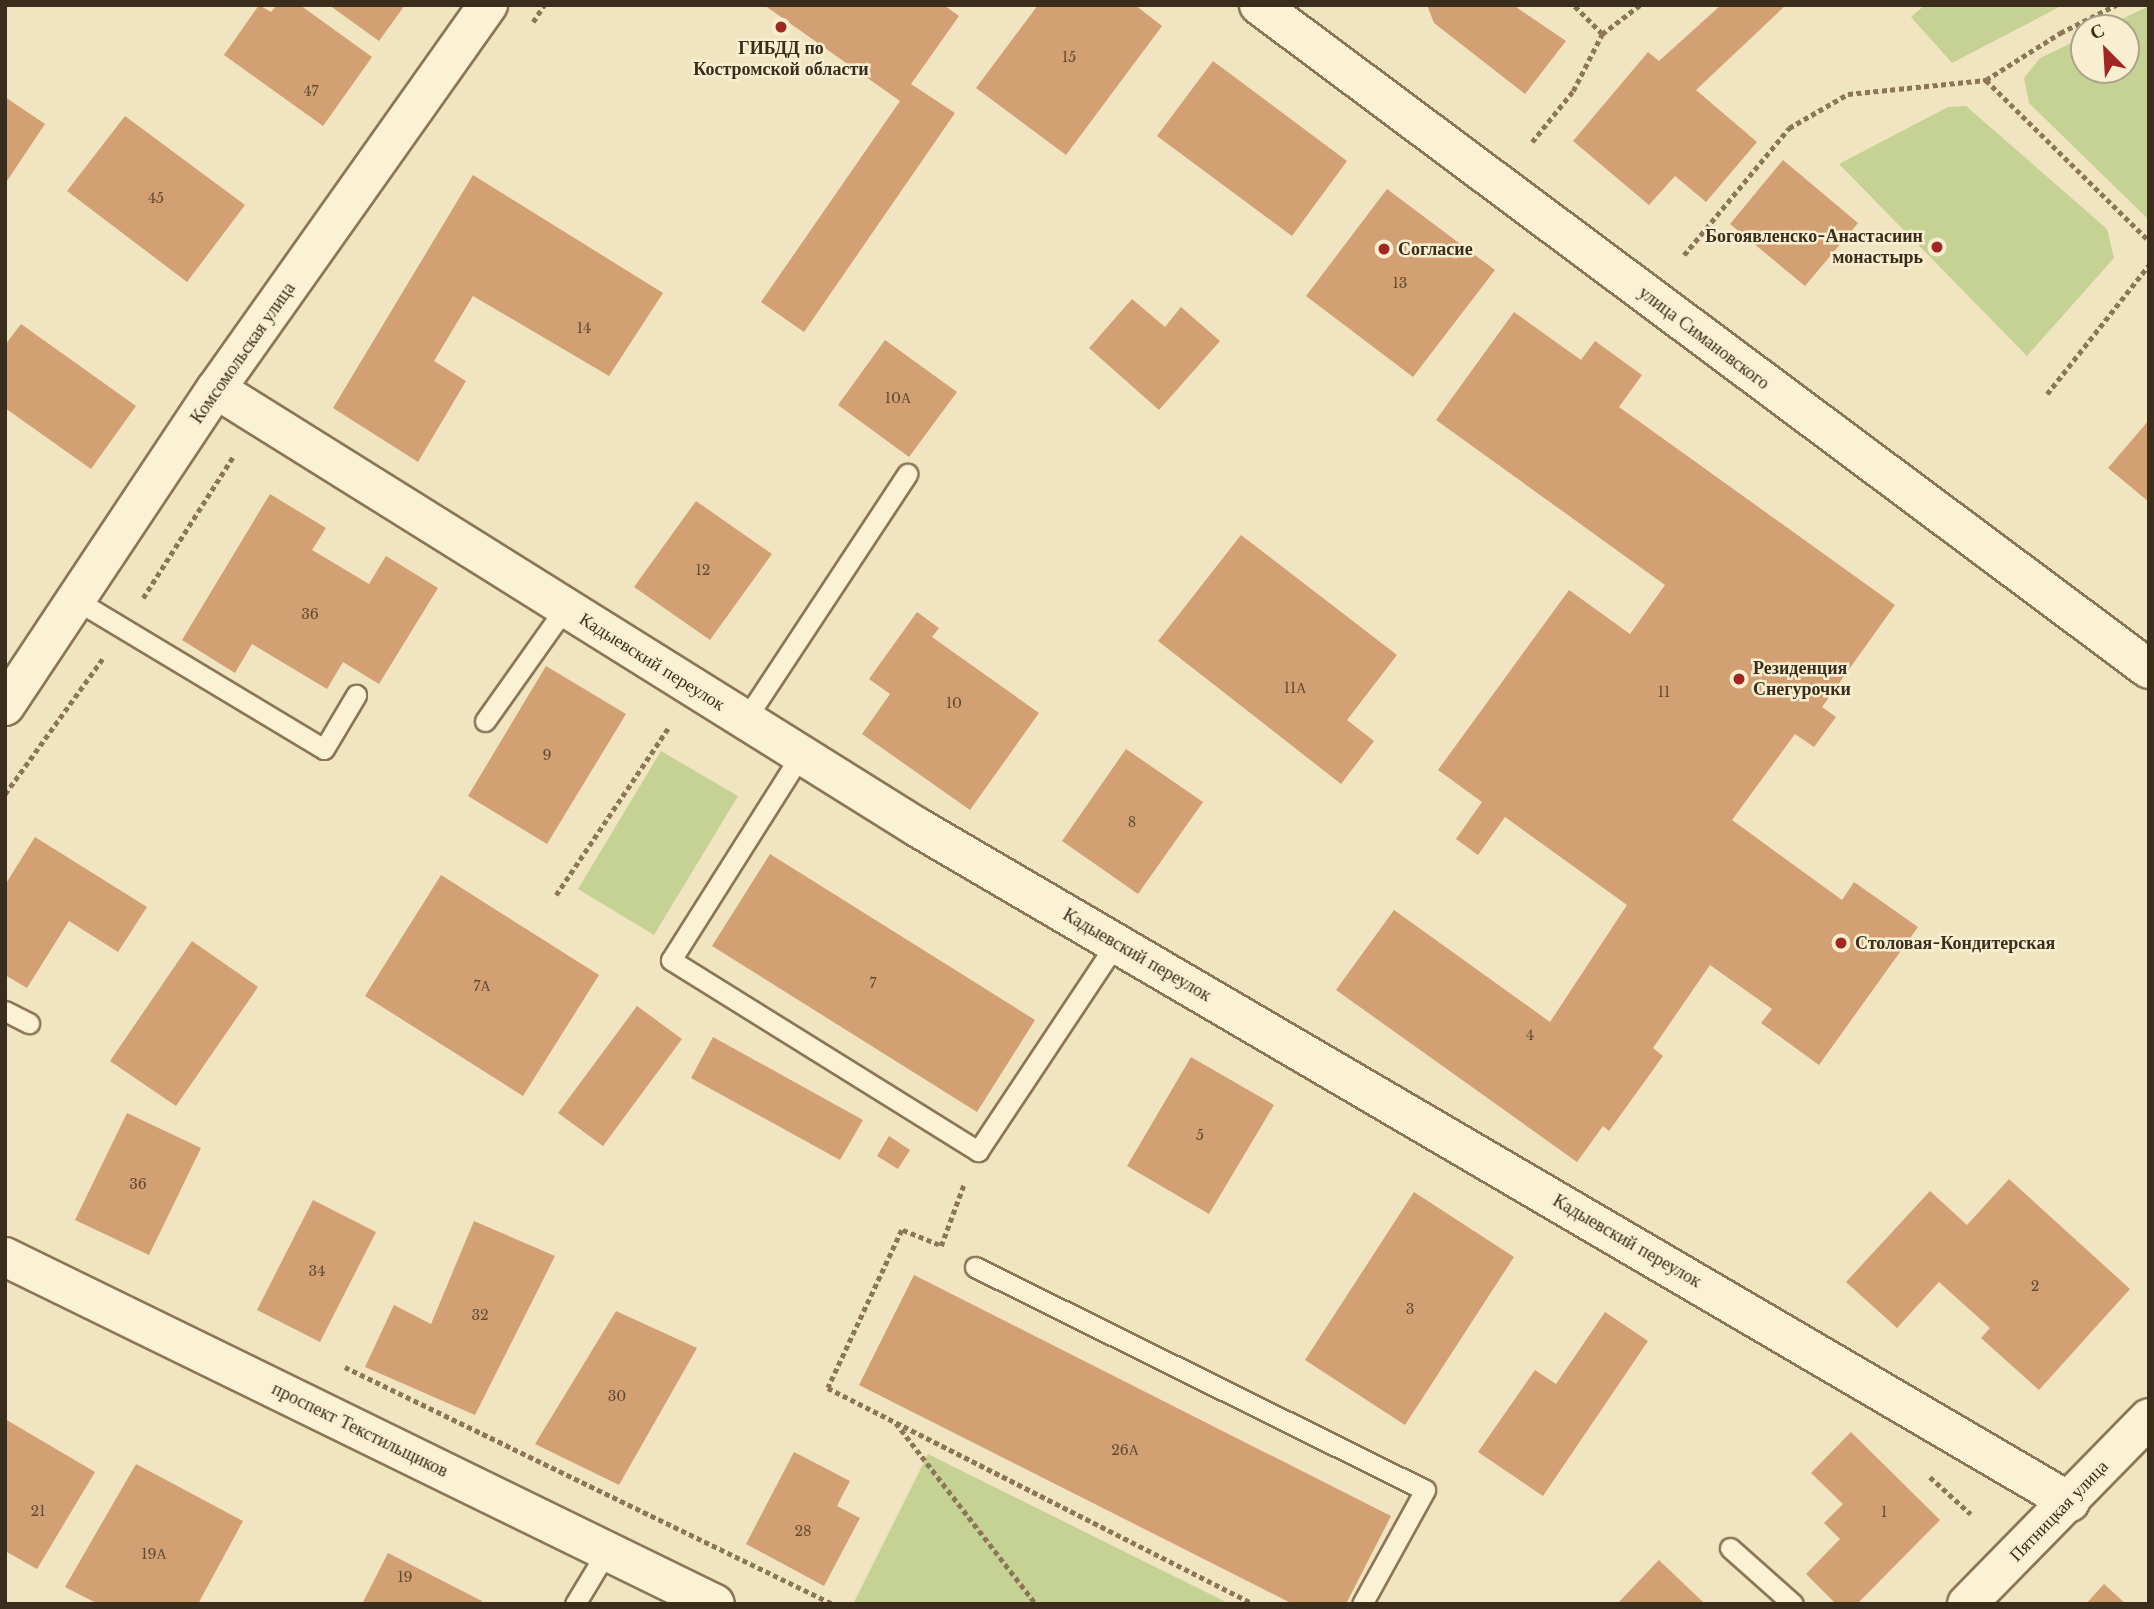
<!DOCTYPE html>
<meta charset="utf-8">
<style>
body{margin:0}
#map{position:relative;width:2154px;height:1609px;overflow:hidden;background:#f1e5c1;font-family:"Libre Baskerville",serif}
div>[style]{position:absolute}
.green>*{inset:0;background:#c6d194}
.building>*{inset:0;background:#d3a073}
.path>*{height:4.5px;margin-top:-2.25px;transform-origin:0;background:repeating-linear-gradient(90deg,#8c7657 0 5px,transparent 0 8.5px)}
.roads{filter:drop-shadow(2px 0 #8c7657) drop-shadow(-2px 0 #8c7657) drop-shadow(0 2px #8c7657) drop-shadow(0 -2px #8c7657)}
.service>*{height:19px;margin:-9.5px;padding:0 9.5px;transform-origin:9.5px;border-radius:9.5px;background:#fbf2d5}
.minor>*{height:38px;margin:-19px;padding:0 19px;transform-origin:19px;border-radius:19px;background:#fbf2d5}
.tertiary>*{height:38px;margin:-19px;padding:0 19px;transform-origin:19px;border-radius:19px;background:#fbf2d5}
.secondary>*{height:38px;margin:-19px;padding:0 19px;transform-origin:19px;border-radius:19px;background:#fbf2d5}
.dots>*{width:19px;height:19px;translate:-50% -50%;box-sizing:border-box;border:4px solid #f8efd1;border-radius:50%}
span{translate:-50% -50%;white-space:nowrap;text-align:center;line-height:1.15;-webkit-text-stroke:5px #f8efd1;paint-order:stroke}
.number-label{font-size:14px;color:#614a32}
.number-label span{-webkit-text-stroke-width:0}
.poi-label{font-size:18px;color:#3b2d1c;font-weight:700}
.right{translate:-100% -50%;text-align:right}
.left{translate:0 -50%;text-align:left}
.street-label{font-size:18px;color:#3b2d1c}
.frame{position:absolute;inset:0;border:7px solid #3b2d1c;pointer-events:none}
.north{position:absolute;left:2070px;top:14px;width:70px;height:70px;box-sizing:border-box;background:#f8efd1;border:2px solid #aca189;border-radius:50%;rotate:336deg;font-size:19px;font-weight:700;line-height:28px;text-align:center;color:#3b2d1c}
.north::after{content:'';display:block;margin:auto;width:24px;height:32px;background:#a02722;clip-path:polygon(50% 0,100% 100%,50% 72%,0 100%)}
</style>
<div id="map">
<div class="green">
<div style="clip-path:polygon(1925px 5px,2063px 5px,1952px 63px,1911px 17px)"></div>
<div style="clip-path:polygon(2149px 6px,2149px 220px,2029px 103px,2024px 78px,2040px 58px,2084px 37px,2084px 70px,2126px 70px,2126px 28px,2103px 28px)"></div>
<div style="clip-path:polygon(1966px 106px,2107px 229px,2114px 258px,2027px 356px,1839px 164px,1948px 107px)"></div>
<div style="clip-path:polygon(661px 751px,738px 796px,654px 935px,578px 889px)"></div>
<div style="clip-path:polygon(928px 1454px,1230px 1604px,854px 1602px)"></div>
</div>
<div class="building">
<div style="clip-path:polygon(259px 5px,271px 12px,277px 5px,300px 5px,372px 57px,323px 126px,224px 55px)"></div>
<div style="clip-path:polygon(329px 5px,405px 5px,379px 41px)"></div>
<div style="clip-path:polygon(764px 5px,944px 5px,959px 16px,911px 84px,955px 113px,804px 332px,761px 302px,900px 101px)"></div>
<div style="clip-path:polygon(1038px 5px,1135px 5px,1162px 26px,1066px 155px,976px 88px)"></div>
<div style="clip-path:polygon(1427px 5px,1513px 5px,1566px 41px,1525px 94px,1434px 23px)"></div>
<div style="clip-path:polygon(1721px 5px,1786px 5px,1696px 90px,1757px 142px,1706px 202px,1675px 176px,1649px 205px,1573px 141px,1648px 52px,1659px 61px)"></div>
<div style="clip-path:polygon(1213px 61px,1347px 161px,1292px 236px,1157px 136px)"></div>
<div style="clip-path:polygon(5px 97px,45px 124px,5px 184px)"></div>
<div style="clip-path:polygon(125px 116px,245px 205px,187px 282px,67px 191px)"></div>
<div style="clip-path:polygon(1783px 160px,1858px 223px,1805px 286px,1730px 224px)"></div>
<div style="clip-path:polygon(473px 175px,663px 293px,609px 376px,473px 296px,434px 361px,466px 381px,418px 462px,333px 408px)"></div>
<div style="clip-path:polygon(1387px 189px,1495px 270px,1413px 377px,1306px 296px)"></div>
<div style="clip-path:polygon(1132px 299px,1165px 327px,1181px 307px,1220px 341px,1159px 410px,1089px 348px)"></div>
<div style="clip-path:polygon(1514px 312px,1581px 360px,1595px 341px,1642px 375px,1619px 407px,1895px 605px,1822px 707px,1836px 717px,1814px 747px,1795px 734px,1732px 820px,1842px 900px,1854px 882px,1918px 927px,1819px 1065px,1761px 1023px,1772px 1009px,1710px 965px,1653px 1048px,1663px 1056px,1609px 1131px,1603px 1126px,1577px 1162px,1336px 990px,1394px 910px,1550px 1022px,1627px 905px,1505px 817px,1478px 855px,1456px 839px,1482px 802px,1438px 770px,1569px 590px,1630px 634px,1665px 585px,1436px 420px)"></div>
<div style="clip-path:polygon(21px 324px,136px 406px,91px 469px,5px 408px,5px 345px)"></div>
<div style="clip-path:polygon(885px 340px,957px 392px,909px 457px,838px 405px)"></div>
<div style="clip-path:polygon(2149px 420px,2149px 502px,2108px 468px)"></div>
<div style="clip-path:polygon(270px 494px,326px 528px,312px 550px,369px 584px,386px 556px,438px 588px,379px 684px,343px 662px,327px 689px,252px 644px,235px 673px,182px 640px)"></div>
<div style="clip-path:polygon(696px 501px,772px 554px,710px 640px,634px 587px)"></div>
<div style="clip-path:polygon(1241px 535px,1397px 655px,1347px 720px,1374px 741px,1341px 784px,1158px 641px)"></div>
<div style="clip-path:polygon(917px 612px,939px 628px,932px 637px,1039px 713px,970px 810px,862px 734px,890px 694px,869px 679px)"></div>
<div style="clip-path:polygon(546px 666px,626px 714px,547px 844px,468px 796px)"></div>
<div style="clip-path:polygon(1126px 749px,1203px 802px,1138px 894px,1062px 841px)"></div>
<div style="clip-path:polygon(35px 837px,147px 907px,118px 952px,69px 921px,27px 988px,5px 975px,5px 885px)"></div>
<div style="clip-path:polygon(770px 854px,1035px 1020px,977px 1112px,712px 946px)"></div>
<div style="clip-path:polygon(441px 875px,599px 975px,523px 1096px,365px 996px)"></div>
<div style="clip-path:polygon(192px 941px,258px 987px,176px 1106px,110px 1061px)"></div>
<div style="clip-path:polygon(637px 1006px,682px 1039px,603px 1146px,558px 1113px)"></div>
<div style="clip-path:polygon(713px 1037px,863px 1120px,840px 1160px,691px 1078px)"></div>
<div style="clip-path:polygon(1191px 1057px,1274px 1105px,1209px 1214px,1127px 1166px)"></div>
<div style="clip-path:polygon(127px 1113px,201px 1148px,149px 1255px,75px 1220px)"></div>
<div style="clip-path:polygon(889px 1136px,910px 1150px,898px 1169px,877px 1156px)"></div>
<div style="clip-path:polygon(2009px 1179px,2130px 1289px,2039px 1390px,1981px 1338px,1990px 1328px,1939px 1282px,1897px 1328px,1846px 1282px,1930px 1191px,1967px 1225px)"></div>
<div style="clip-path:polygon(1414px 1192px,1514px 1257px,1405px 1425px,1305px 1360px)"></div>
<div style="clip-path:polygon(313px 1200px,376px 1232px,320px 1342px,257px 1310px)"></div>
<div style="clip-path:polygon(474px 1221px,555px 1256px,475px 1415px,365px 1367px,394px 1305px,431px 1324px)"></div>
<div style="clip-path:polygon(914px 1275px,1391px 1516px,1346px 1604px,1293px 1604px,859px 1385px)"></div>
<div style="clip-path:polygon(616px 1311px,697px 1348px,619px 1485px,535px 1444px)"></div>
<div style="clip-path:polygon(1605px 1312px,1648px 1341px,1543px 1496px,1478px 1452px,1535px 1370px,1556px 1384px)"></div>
<div style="clip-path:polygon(5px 1419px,95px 1472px,37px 1569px,5px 1551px)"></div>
<div style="clip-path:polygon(1851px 1432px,1940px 1520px,1857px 1604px,1836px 1604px,1806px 1574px,1840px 1539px,1824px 1523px,1843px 1504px,1811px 1473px)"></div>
<div style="clip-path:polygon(794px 1452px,850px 1481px,837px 1506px,860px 1518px,824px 1586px,746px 1544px)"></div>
<div style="clip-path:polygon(136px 1464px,243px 1521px,198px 1604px,98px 1604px,65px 1587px)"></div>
<div style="clip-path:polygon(388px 1553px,482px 1601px,480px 1604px,362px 1604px)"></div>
<div style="clip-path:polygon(1659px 1560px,1705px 1604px,1617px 1604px)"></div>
<div style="clip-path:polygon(2104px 1584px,2126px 1604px,2086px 1604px)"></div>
</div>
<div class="path">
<div style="left:533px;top:22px;width:20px;rotate:-57deg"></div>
<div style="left:1602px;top:34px;width:48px;rotate:-37.3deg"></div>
<div style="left:1986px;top:80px;width:229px;rotate:44.6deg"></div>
<div style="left:1532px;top:142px;width:65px;rotate:-51.2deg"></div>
<div style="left:1573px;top:91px;width:64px;rotate:-63deg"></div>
<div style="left:1602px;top:34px;width:41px;rotate:-135deg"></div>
<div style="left:1684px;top:255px;width:165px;rotate:-50.4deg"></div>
<div style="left:1789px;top:128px;width:68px;rotate:-30deg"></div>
<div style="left:1848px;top:94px;width:139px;rotate:-5.8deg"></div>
<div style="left:1986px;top:80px;width:88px;rotate:-32.4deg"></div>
<div style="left:2060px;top:33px;width:63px;rotate:-26.6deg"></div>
<div style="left:2047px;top:394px;width:164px;rotate:-51.7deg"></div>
<div style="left:143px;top:598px;width:169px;rotate:-57.5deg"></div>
<div style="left:5px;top:794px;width:168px;rotate:-54.2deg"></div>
<div style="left:556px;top:895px;width:202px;rotate:-56.1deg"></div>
<div style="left:939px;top:1245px;width:40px;rotate:-158deg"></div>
<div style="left:902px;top:1230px;width:174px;rotate:115.1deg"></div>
<div style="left:828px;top:1388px;width:478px;rotate:26.9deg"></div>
<div style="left:941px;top:1246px;width:66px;rotate:-69.6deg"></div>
<div style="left:345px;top:1367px;width:543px;rotate:25.9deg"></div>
<div style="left:896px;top:1423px;width:229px;rotate:52.3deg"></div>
<div style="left:1930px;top:1477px;width:55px;rotate:42.1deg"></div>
</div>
<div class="roads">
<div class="service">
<div style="left:76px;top:600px;width:289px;rotate:31deg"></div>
<div style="left:324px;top:749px;width:63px;rotate:-59.3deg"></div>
<div style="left:745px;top:720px;width:295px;rotate:-56.6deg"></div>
<div style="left:485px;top:721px;width:138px;rotate:-54.7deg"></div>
<div style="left:800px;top:756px;width:241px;rotate:122.3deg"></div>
<div style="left:671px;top:960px;width:362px;rotate:31.9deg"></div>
<div style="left:978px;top:1151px;width:250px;rotate:-56.4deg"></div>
<div style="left:5px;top:1011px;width:27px;rotate:27deg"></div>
<div style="left:975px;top:1267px;width:502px;rotate:26.36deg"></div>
<div style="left:1425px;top:1490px;width:130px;rotate:118.9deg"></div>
<div style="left:1730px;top:1548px;width:84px;rotate:41.6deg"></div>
<div style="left:575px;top:1604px;width:62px;rotate:-58.9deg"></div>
</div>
<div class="minor">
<div style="left:216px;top:389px;width:827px;rotate:32deg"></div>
<div style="left:917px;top:827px;width:1336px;rotate:30.35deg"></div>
</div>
<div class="tertiary">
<div style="left:1259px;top:5px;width:1110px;rotate:36.73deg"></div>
<div style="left:5px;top:706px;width:381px;rotate:-56.4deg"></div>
<div style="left:216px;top:389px;width:471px;rotate:-54.7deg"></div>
<div style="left:5px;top:1257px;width:790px;rotate:26.05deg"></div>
</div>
<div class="secondary">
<div style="left:1967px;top:1604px;width:260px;rotate:-45.6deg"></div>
</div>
</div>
<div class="dots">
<div style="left:781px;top:27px;background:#a02722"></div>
<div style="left:1937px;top:247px;background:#a02722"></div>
<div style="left:1384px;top:249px;background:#a02722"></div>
<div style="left:1739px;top:679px;background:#a02722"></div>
<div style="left:1841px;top:943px;background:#a02722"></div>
</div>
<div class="number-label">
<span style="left:1069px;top:57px">15</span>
<span style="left:311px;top:91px">47</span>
<span style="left:156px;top:198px">45</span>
<span style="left:1400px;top:283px">13</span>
<span style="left:584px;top:328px">14</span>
<span style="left:898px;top:398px">10А</span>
<span style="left:703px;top:570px">12</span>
<span style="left:310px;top:614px">36</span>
<span style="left:1295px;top:688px">11А</span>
<span style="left:1664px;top:692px">11</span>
<span style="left:954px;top:703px">10</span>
<span style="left:547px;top:755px">9</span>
<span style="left:1132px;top:822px">8</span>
<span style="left:873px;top:983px">7</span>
<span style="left:482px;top:986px">7А</span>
<span style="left:1530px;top:1035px">4</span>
<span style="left:1200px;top:1135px">5</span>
<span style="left:138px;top:1184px">36</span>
<span style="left:317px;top:1271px">34</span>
<span style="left:2035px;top:1286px">2</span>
<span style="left:1410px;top:1309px">3</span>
<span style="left:480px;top:1315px">32</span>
<span style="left:617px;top:1396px">30</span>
<span style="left:1125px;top:1450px">26А</span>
<span style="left:38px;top:1511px">21</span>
<span style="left:1884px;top:1512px">1</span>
<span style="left:803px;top:1531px">28</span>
<span style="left:154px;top:1554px">19А</span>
<span style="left:405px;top:1577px">19</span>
</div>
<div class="poi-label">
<span style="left:781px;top:59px">ГИБДД по<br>Костромской области</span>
<span class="right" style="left:1923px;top:247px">Богоявленско-Анастасиин<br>монастырь</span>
<span class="left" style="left:1398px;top:249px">Согласие</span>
<span class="left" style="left:1753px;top:679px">Резиденция<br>Снегурочки</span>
<span class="left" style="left:1855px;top:943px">Столовая-Кондитерская</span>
</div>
<div class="street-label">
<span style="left:1704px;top:338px;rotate:37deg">улица Симановского</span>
<span style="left:243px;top:353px;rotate:-55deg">Комсомольская улица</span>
<span style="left:652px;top:662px;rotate:32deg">Кадыевский переулок</span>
<span style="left:1137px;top:955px;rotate:30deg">Кадыевский переулок</span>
<span style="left:1627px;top:1241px;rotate:30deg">Кадыевский переулок</span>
<span style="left:360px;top:1430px;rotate:26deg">проспект Текстильщиков</span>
<span style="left:2059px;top:1511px;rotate:-46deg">Пятницкая улица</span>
</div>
<div class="frame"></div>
<div class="north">С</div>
</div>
